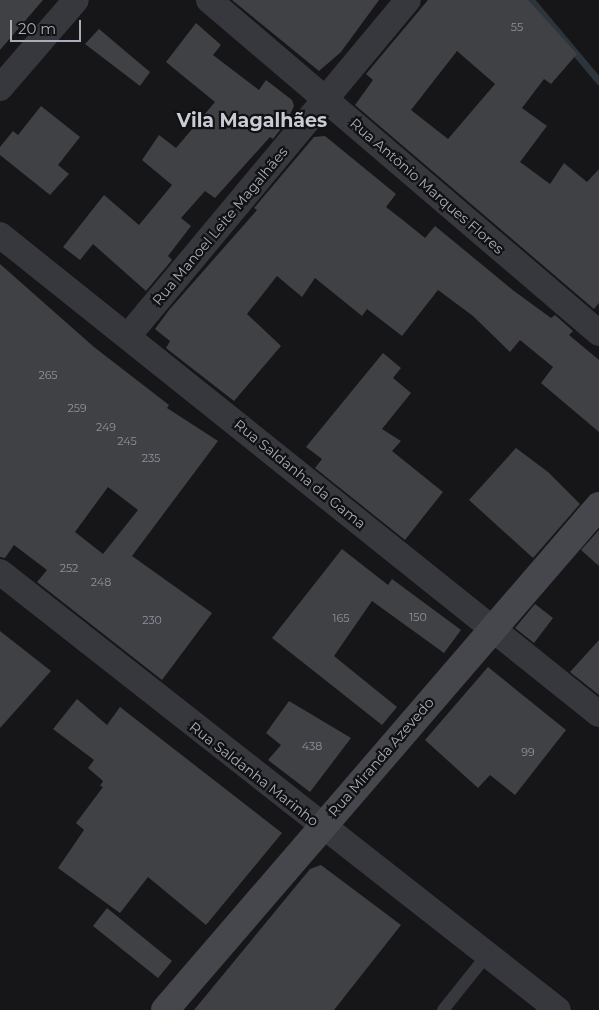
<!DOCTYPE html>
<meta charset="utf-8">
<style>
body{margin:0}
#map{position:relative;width:599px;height:1010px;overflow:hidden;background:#161618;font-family:Montserrat,sans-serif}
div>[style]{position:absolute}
.stream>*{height:7px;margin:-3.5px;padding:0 3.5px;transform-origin:3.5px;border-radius:3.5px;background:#2c353c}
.building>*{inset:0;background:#404145}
.lane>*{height:12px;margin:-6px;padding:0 6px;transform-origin:6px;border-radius:6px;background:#37383d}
.street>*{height:26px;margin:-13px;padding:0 13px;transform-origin:13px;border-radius:13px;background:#37383d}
.secondary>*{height:28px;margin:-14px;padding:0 14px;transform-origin:14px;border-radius:14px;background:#45474d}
span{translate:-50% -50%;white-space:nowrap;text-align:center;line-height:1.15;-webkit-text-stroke:4.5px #111113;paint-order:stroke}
.number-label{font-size:11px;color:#8e929b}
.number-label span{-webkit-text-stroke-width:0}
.street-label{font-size:14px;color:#a8adb8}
.district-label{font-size:19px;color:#c9ccd4;font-weight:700}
.scale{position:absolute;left:10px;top:20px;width:71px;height:22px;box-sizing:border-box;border:2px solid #a8adb8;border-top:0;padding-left:6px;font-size:15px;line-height:18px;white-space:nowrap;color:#a8adb8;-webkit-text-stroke:4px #111113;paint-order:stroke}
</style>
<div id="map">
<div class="stream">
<div style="left:531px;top:0;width:106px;rotate:50deg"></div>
</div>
<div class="building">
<div style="clip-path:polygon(0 0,43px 0,0 50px)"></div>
<div style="clip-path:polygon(232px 0,379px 0,341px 52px,319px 71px)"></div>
<div style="clip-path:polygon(evenodd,428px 0,528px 0,577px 54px,551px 84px,544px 79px,522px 108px,547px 126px,520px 162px,550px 184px,564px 163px,587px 182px,599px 169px,599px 303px,594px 309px,355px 105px,373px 80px,366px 74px,428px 0,457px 51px,495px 84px,448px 139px,411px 110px,457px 51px)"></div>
<div style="clip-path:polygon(196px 23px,221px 45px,213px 55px,259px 90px,266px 80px,292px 100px,294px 106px,287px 121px,273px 139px,270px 137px,215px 198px,205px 191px,181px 218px,191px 226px,168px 256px,172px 260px,146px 291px,93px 244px,80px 260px,63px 247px,104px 195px,139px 225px,172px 185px,142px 160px,159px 135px,176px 148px,215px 102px,166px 62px)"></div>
<div style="clip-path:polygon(99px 29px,150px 72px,140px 86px,85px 44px)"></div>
<div style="clip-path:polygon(41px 106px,80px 137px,58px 165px,69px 174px,50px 195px,0 155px,0 147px,13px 131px,18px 135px)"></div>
<div style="clip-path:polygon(325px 136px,396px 194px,386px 207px,404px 221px,425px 238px,435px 226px,514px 291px,551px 318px,555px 315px,573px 331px,569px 335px,599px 360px,599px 432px,541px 383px,553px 367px,520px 340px,510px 352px,473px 316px,438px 290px,402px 336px,367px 309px,362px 316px,315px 278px,302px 297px,277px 276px,247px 314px,281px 346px,234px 401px,166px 348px,170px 341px,155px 329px,169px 310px,257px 210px,254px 208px,314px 137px)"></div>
<div style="clip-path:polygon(evenodd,0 264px,94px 347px,169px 405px,167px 408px,218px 441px,132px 556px,212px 613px,162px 680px,37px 582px,47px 570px,14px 545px,5px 558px,0 557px,0 264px,108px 487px,138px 510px,103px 554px,75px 532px,108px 487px)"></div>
<div style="clip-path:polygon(383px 353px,401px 368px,393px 378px,411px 393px,382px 429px,401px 441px,392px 451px,443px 492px,405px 540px,315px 468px,322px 459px,306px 447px)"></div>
<div style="clip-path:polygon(516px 448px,548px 472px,580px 504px,533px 558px,469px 500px)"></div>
<div style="clip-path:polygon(599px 530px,599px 566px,581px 550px)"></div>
<div style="clip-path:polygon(342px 549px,388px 585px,392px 579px,461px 630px,444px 653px,372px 601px,334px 656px,397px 707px,382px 725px,272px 638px)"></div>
<div style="clip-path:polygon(535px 604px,553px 618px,534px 643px,515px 628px)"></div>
<div style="clip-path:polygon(0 631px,51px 671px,0 728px)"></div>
<div style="clip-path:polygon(599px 640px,599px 695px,570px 672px)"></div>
<div style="clip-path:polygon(488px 667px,566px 730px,515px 795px,490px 775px,478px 788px,425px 740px)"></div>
<div style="clip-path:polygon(77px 699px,107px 725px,120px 707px,282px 833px,206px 925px,148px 877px,120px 913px,58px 868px,84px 830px,76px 823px,103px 787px,100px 786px,103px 781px,88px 768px,94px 760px,53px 729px)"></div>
<div style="clip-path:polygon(289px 701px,351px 738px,310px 792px,268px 760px,281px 745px,266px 733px)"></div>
<div style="clip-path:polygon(321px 865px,401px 925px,334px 1010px,194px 1010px,310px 869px)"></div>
<div style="clip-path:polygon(107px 908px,172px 961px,158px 978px,93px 926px)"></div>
</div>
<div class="lane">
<div style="left:443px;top:1010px;width:70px;rotate:-51.3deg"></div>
</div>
<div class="street">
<div style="left:209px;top:0;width:513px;rotate:40.49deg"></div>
<div style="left:0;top:88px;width:116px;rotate:-49.2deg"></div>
<div style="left:0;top:235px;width:767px;rotate:38.65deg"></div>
<div style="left:128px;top:336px;width:437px;rotate:-50.2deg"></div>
<div style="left:0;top:572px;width:709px;rotate:38.13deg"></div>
</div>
<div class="secondary">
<div style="left:165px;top:1010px;width:665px;rotate:-49.27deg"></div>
</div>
<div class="number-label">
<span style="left:517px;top:27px">55</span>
<span style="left:48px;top:375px">265</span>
<span style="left:77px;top:408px">259</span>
<span style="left:106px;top:427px">249</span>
<span style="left:127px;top:441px">245</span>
<span style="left:151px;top:458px">235</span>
<span style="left:69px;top:568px">252</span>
<span style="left:101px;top:582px">248</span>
<span style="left:418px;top:617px">150</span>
<span style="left:341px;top:618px">165</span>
<span style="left:152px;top:620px">230</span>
<span style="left:312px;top:746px">438</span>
<span style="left:528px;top:752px">99</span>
</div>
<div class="street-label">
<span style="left:427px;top:186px;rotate:41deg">Rua Antônio Marques Flores</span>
<span style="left:220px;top:226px;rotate:-50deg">Rua Manoel Leite Magalhães</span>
<span style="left:300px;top:474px;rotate:39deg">Rua Saldanha da Gama</span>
<span style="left:381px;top:757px;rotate:-49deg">Rua Miranda Azevedo</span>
<span style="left:254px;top:774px;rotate:38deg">Rua Saldanha Marinho</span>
</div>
<div class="district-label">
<span style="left:252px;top:121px">Vila Magalhães</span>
</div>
<div class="scale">20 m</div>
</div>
